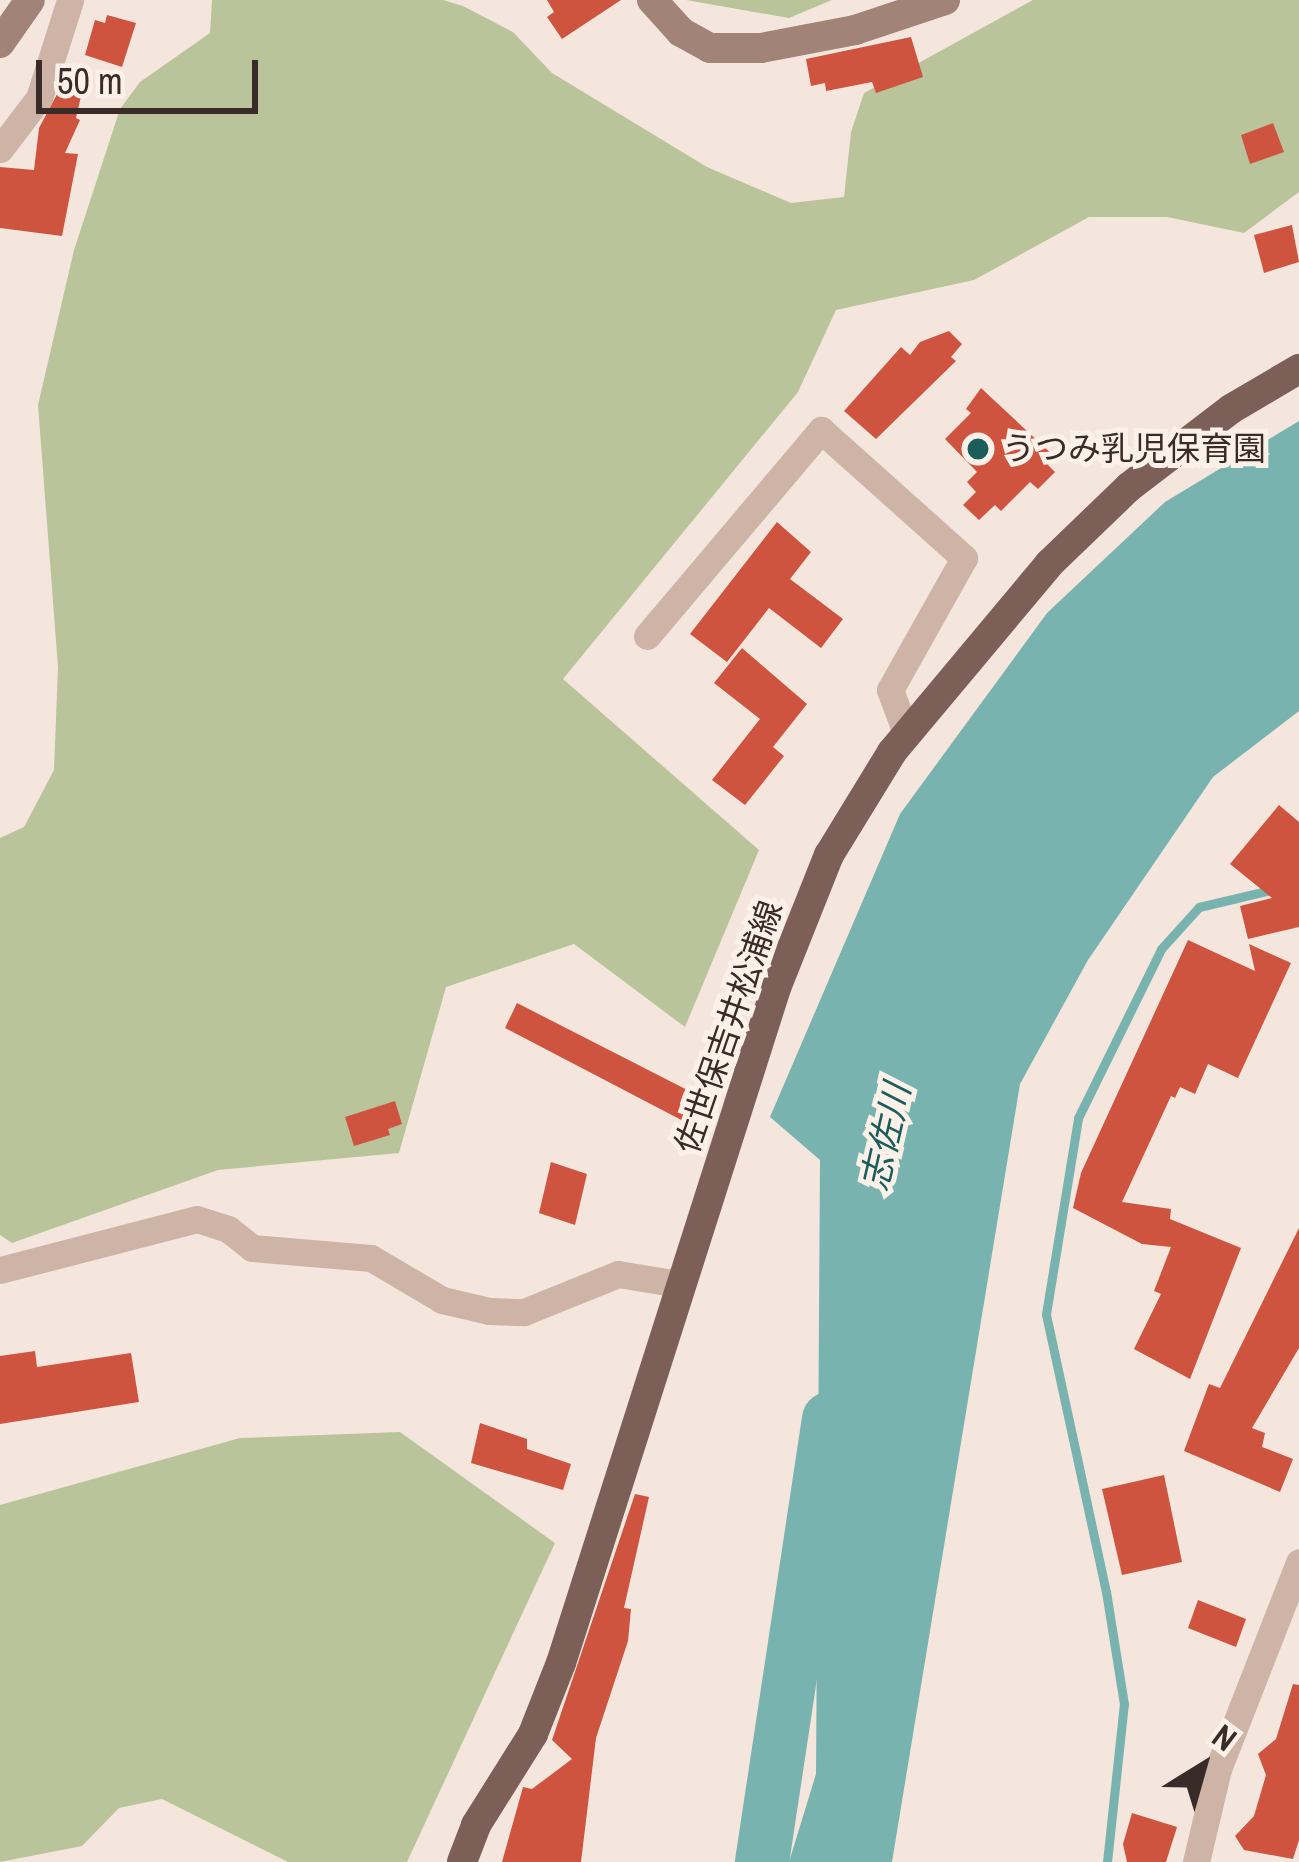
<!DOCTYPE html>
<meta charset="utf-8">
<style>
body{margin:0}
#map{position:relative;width:1299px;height:1862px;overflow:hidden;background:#f4e6dc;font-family:"Archivo Narrow","Noto Sans JP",sans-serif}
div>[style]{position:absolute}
.green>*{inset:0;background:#bac49b}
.water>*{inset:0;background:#79b3af}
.stream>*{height:9px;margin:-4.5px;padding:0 4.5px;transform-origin:4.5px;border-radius:4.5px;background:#79b3af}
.river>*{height:54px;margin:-27px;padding:0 27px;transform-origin:27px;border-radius:27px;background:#79b3af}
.building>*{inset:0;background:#ce5440}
.street>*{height:27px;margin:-13.5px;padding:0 13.5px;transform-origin:13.5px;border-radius:13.5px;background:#cdb4a7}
.secondary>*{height:30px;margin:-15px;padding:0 15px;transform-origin:15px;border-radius:15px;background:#a18378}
.primary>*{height:30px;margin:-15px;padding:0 15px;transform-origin:15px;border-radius:15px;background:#7c6058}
.dots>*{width:33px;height:33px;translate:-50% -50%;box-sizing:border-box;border:6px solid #fbf1e9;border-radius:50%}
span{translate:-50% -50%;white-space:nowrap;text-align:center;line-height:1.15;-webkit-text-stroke:10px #fbf1e9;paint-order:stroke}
.poi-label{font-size:33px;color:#392c28}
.left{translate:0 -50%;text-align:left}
.street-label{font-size:33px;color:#392c28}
.water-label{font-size:36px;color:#1a5d5b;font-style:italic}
.north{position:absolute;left:1143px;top:1706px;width:120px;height:120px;-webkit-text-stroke:9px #fbf1e9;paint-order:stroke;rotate:37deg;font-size:33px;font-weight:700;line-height:48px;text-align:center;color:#392c28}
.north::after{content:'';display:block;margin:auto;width:42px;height:54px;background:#392c28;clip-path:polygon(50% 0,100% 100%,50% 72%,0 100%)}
.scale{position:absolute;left:36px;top:60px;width:222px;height:54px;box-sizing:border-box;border:6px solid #392c28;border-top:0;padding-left:15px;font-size:36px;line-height:42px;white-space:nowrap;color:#392c28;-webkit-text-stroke:9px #fbf1e9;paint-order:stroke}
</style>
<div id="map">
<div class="green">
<div style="clip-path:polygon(212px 0,443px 0,463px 6px,513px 32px,552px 73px,707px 167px,791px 203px,844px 197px,851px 132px,864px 93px,1033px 0,1299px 0,1299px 192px,1244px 233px,1167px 217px,1089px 217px,974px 280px,836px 310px,798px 392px,563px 679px,759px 850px,685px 1027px,574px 944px,446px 987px,399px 1153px,218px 1170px,12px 1243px,0 1235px,0 838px,24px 827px,54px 770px,58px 667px,38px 405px,74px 250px,120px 109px,140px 82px,210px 33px)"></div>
<div style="clip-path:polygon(686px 0,832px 0,789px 18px)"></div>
<div style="clip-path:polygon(400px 1432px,555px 1543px,407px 1862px,288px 1862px,162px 1799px,119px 1808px,82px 1846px,0 1862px,0 1505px,240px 1438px)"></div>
</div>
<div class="water">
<div style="clip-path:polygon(1299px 421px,1299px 711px,1213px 777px,1088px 960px,1020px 1084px,892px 1862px,789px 1862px,816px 1774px,820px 1160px,770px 1117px,900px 814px,1047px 613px,1165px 502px)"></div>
</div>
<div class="stream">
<div style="left:1107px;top:1862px;width:159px;rotate:-83.9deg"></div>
<div style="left:1124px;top:1704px;width:113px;rotate:-99.1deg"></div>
<div style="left:1106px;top:1592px;width:284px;rotate:-102.2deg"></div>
<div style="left:1046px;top:1314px;width:199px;rotate:-80.7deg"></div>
<div style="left:1078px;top:1118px;width:188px;rotate:-63.8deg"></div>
<div style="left:1161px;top:949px;width:57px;rotate:-47.9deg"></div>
<div style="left:1199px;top:907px;width:74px;rotate:-13.3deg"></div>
</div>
<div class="river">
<div style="left:762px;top:1862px;width:448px;rotate:-81.4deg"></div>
</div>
<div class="building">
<div style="clip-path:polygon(547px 0,621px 0,562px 39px,547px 17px,554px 12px)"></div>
<div style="clip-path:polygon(107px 15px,136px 23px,122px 67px,85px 55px,95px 20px,105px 23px)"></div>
<div style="clip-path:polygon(911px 37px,923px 77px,876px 93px,872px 82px,826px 91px,825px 83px,811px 86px,806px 59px)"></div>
<div style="clip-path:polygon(63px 83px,82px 92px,76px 118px,80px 120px,65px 153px,78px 154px,62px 236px,0 228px,0 167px,34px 170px,39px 128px)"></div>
<div style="clip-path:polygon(1273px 123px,1284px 152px,1250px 164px,1241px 135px)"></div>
<div style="clip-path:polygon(1292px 225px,1299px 262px,1264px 273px,1254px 235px)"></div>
<div style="clip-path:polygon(949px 331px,962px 344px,951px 357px,956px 361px,876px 439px,844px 411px,901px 347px,910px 355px,920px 342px)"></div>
<div style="clip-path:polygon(981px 388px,1055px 457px,1048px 465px,1055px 472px,1038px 489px,1030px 482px,1001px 511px,995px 505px,979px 520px,963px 505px,976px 492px,967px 482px,977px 472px,945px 439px,971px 413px,966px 409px)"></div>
<div style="clip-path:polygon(777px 522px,811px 552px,790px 579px,843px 619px,821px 648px,769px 608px,727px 662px,690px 634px)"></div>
<div style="clip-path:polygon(742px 648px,807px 704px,773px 747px,784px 756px,745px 805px,712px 780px,760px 719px,714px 683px)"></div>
<div style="clip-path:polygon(1279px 805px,1299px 822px,1299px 927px,1248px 939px,1240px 906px,1272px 898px,1230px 864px)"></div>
<div style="clip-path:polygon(1188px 940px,1255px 971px,1249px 944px,1291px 963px,1238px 1078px,1208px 1064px,1195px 1094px,1180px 1087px,1175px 1098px,1171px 1096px,1122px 1202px,1171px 1209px,1170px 1219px,1241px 1248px,1190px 1379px,1134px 1349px,1161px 1294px,1154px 1291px,1171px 1247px,1142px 1244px,1073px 1208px,1081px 1173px)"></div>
<div style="clip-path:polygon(517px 1003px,703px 1098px,689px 1124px,505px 1028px)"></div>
<div style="clip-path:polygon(395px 1101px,402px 1124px,388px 1129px,390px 1135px,354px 1146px,345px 1117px)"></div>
<div style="clip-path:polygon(551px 1162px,587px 1174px,575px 1225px,539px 1213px)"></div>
<div style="clip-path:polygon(1299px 1228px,1299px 1348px,1252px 1428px,1265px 1433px,1262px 1447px,1293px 1459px,1280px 1492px,1184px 1451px,1209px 1384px,1220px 1388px)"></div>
<div style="clip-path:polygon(35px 1351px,37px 1367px,131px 1353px,139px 1402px,0 1424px,0 1356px)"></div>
<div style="clip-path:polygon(480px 1423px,527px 1439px,527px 1449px,571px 1464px,563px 1490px,471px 1463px)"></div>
<div style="clip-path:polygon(1164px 1475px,1182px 1562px,1122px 1575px,1102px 1489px)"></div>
<div style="clip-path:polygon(635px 1494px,649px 1497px,624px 1608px,631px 1609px,628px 1641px,596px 1738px,581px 1862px,502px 1862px,523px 1787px,532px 1789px,572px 1759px,552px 1740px)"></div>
<div style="clip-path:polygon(1198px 1600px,1246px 1619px,1236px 1647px,1188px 1628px)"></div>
<div style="clip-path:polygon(1293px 1684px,1299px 1685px,1299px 1840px,1293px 1859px,1244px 1850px,1235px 1836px,1254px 1816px,1266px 1775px,1258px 1754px,1276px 1739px)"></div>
<div style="clip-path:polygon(1132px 1813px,1177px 1827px,1166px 1862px,1127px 1862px,1123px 1844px)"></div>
</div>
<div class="street">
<div style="left:0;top:149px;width:64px;rotate:-52.6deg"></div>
<div style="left:39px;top:98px;width:103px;rotate:-72.4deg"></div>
<div style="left:647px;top:636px;width:270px;rotate:-49.8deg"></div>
<div style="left:821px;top:430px;width:192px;rotate:41.8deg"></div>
<div style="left:964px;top:558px;width:151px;rotate:119.3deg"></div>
<div style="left:890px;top:690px;width:48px;rotate:69.3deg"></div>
<div style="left:0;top:1270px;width:203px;rotate:-14.5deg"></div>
<div style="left:197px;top:1219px;width:33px;rotate:18deg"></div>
<div style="left:228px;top:1229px;width:31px;rotate:38deg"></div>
<div style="left:252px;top:1248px;width:119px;rotate:4.8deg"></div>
<div style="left:371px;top:1258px;width:82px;rotate:30.6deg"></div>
<div style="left:442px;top:1300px;width:48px;rotate:13.2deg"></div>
<div style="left:489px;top:1311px;width:35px;rotate:2deg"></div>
<div style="left:524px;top:1312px;width:101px;rotate:-22deg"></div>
<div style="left:618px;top:1274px;width:62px;rotate:9.3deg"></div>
<div style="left:1196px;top:1862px;width:96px;rotate:-76.7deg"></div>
<div style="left:1218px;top:1769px;width:222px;rotate:-68.6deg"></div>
</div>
<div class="secondary">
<div style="left:652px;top:0;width:43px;rotate:47.8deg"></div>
<div style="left:681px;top:32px;width:33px;rotate:29deg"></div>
<div style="left:710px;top:48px;width:51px"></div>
<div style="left:761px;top:48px;width:96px;rotate:-10.8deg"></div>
<div style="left:855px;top:30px;width:95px;rotate:-18.4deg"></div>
<div style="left:0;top:43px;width:52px;rotate:-55.1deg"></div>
</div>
<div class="primary">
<div style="left:462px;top:1862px;width:40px;rotate:-69deg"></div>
<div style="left:476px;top:1825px;width:107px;rotate:-57.9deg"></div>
<div style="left:533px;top:1734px;width:76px;rotate:-68.5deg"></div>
<div style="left:561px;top:1663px;width:708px;rotate:-72.33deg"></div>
<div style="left:776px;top:988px;width:143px;rotate:-68.3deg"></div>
<div style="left:829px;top:855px;width:121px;rotate:-58.5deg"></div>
<div style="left:892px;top:752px;width:245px;rotate:-50.1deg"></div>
<div style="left:1049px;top:564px;width:111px;rotate:-43.9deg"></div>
<div style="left:1129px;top:487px;width:128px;rotate:-37.4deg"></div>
<div style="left:1231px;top:409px;width:79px;rotate:-30.5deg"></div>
</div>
<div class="dots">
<div style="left:978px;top:449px;background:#1a5d5b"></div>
</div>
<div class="poi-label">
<span class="left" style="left:1002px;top:449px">うつみ乳児保育園</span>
</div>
<div class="street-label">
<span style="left:729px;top:1027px;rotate:-71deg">佐世保吉井松浦線</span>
</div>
<div class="water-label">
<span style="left:886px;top:1137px;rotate:-77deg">志佐川</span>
</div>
<div class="north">N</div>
<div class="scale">50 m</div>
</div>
